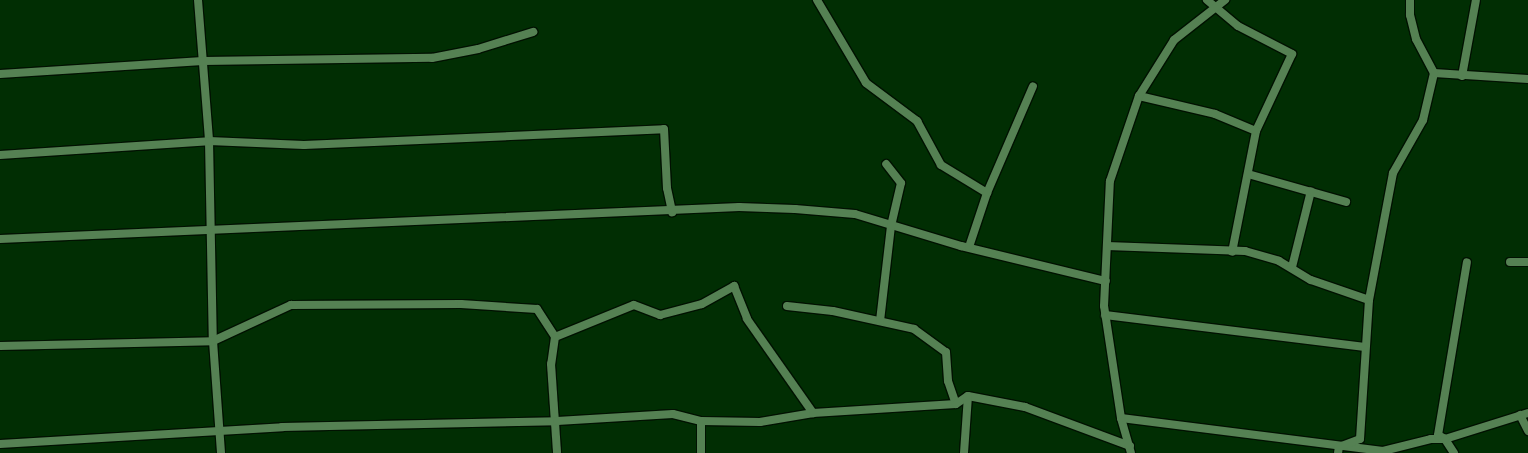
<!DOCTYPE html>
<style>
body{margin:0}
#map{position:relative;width:1528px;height:453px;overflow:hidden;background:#012e03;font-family:"PT Sans",sans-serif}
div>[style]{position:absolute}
.roads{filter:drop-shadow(1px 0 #011201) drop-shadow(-1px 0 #011201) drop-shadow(0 1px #011201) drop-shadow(0 -1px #011201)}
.street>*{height:8px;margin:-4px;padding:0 4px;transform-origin:4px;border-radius:4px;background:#558153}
span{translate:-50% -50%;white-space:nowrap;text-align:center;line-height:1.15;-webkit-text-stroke:5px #012e03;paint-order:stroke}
</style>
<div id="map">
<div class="roads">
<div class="street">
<div style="left:198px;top:0;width:141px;rotate:85.5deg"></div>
<div style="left:209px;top:141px;width:200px;rotate:88.9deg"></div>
<div style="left:213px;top:341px;width:112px;rotate:85.9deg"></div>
<div style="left:817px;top:0;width:96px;rotate:59.4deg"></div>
<div style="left:866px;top:83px;width:64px;rotate:36.7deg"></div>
<div style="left:917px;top:121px;width:50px;rotate:61.4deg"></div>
<div style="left:941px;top:165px;width:54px;rotate:31.3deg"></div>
<div style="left:1207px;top:0;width:40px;rotate:40deg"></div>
<div style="left:1238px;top:26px;width:61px;rotate:27.4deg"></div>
<div style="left:1292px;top:54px;width:85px;rotate:115.1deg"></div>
<div style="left:1256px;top:131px;width:123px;rotate:101.2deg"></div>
<div style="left:1434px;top:73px;width:94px;rotate:3.7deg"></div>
<div style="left:0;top:74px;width:203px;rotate:-3.7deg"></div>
<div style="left:203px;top:61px;width:229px;rotate:-0.8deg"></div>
<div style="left:432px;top:58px;width:47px;rotate:-11.1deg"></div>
<div style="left:478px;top:49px;width:58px;rotate:-17.2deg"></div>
<div style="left:1462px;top:76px;width:77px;rotate:-79.6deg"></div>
<div style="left:1139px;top:96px;width:78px;rotate:13.3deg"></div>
<div style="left:1215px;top:114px;width:44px;rotate:22.5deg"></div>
<div style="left:0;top:155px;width:209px;rotate:-3.8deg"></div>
<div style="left:209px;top:141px;width:95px;rotate:2.4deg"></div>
<div style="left:304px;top:145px;width:360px;rotate:-2.5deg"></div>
<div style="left:664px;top:129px;width:59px;rotate:87.1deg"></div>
<div style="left:667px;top:188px;width:25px;rotate:78deg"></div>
<div style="left:1248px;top:174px;width:102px;rotate:15.9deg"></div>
<div style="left:0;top:239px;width:740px;rotate:-2.48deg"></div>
<div style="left:739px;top:207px;width:56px;rotate:2deg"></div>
<div style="left:795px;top:209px;width:60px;rotate:4.8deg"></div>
<div style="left:855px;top:214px;width:111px;rotate:16.8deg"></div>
<div style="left:961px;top:246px;width:149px;rotate:13.6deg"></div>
<div style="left:1107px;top:246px;width:138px;rotate:2.1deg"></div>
<div style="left:1245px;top:251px;width:35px;rotate:16deg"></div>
<div style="left:1279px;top:261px;width:37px;rotate:31deg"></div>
<div style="left:1311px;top:280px;width:61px;rotate:19deg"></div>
<div style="left:969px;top:247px;width:57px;rotate:-71.6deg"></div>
<div style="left:987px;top:193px;width:116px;rotate:-66.7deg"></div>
<div style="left:1510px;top:262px;width:18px"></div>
<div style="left:1292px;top:267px;width:78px;rotate:-76deg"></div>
<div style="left:787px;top:306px;width:46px;rotate:6.2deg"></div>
<div style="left:833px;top:311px;width:83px;rotate:12.5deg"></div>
<div style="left:914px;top:329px;width:39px;rotate:36deg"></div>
<div style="left:946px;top:352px;width:29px;rotate:86deg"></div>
<div style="left:948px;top:381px;width:24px;rotate:71deg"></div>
<div style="left:1105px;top:315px;width:262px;rotate:7deg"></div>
<div style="left:880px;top:321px;width:96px;rotate:-83.4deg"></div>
<div style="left:891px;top:226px;width:44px;rotate:-76.9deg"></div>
<div style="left:901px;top:183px;width:24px;rotate:-128deg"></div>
<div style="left:555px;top:337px;width:85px;rotate:-22.1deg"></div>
<div style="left:634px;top:305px;width:28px;rotate:21deg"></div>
<div style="left:660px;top:315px;width:43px;rotate:-14.7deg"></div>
<div style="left:702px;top:304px;width:37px;rotate:-29deg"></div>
<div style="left:734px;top:286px;width:35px;rotate:68deg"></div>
<div style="left:747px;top:319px;width:115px;rotate:54.9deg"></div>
<div style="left:0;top:346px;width:213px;rotate:-1.3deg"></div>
<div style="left:213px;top:341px;width:86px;rotate:-24.8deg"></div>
<div style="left:291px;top:305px;width:170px;rotate:-0.3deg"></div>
<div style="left:461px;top:304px;width:76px;rotate:3.8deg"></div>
<div style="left:537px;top:309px;width:33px;rotate:57deg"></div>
<div style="left:555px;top:337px;width:27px;rotate:98deg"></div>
<div style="left:551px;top:364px;width:89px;rotate:86.1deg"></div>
<div style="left:1520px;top:415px;width:18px;rotate:63deg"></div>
<div style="left:1121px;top:418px;width:264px;rotate:7.2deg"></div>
<div style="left:1383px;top:451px;width:49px;rotate:-14deg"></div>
<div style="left:1431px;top:439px;width:14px"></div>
<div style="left:1445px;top:439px;width:87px;rotate:-17.4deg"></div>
<div style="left:0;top:444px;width:283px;rotate:-3.4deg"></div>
<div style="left:282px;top:427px;width:275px;rotate:-1.2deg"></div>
<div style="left:557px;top:421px;width:116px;rotate:-3.5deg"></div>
<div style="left:673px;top:414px;width:29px;rotate:14deg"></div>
<div style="left:701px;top:421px;width:59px;rotate:1deg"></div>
<div style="left:760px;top:422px;width:54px;rotate:-9.6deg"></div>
<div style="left:813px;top:413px;width:143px;rotate:-3.6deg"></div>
<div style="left:956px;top:404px;width:14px;rotate:-34deg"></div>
<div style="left:968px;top:396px;width:58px;rotate:10.9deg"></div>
<div style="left:1025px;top:407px;width:112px;rotate:20.4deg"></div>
<div style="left:701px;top:453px;width:32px;rotate:-90deg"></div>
<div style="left:964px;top:453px;width:57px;rotate:-86deg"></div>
<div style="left:1131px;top:453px;width:36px;rotate:-106deg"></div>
<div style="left:1121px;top:418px;width:113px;rotate:-98.6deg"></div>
<div style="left:1104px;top:306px;width:125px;rotate:-87.3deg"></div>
<div style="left:1110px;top:181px;width:90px;rotate:-71.2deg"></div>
<div style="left:1139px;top:96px;width:66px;rotate:-58deg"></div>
<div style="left:1174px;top:40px;width:65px;rotate:-38.1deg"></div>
<div style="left:1338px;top:453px;width:6px;rotate:-81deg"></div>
<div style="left:1339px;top:447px;width:22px;rotate:-21deg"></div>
<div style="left:1360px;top:439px;width:139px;rotate:-86.3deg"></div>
<div style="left:1369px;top:300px;width:129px;rotate:-79.3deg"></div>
<div style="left:1393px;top:173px;width:61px;rotate:-60.5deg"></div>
<div style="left:1423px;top:120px;width:48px;rotate:-76.8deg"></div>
<div style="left:1434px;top:73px;width:38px;rotate:-118deg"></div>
<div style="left:1416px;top:39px;width:25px;rotate:-104deg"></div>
<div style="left:1410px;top:15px;width:15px;rotate:-90deg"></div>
<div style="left:1454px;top:453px;width:17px;rotate:-123deg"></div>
<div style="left:1445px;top:439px;width:8px;rotate:-150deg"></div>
<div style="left:1438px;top:435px;width:175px;rotate:-80.5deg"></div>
</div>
</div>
</div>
